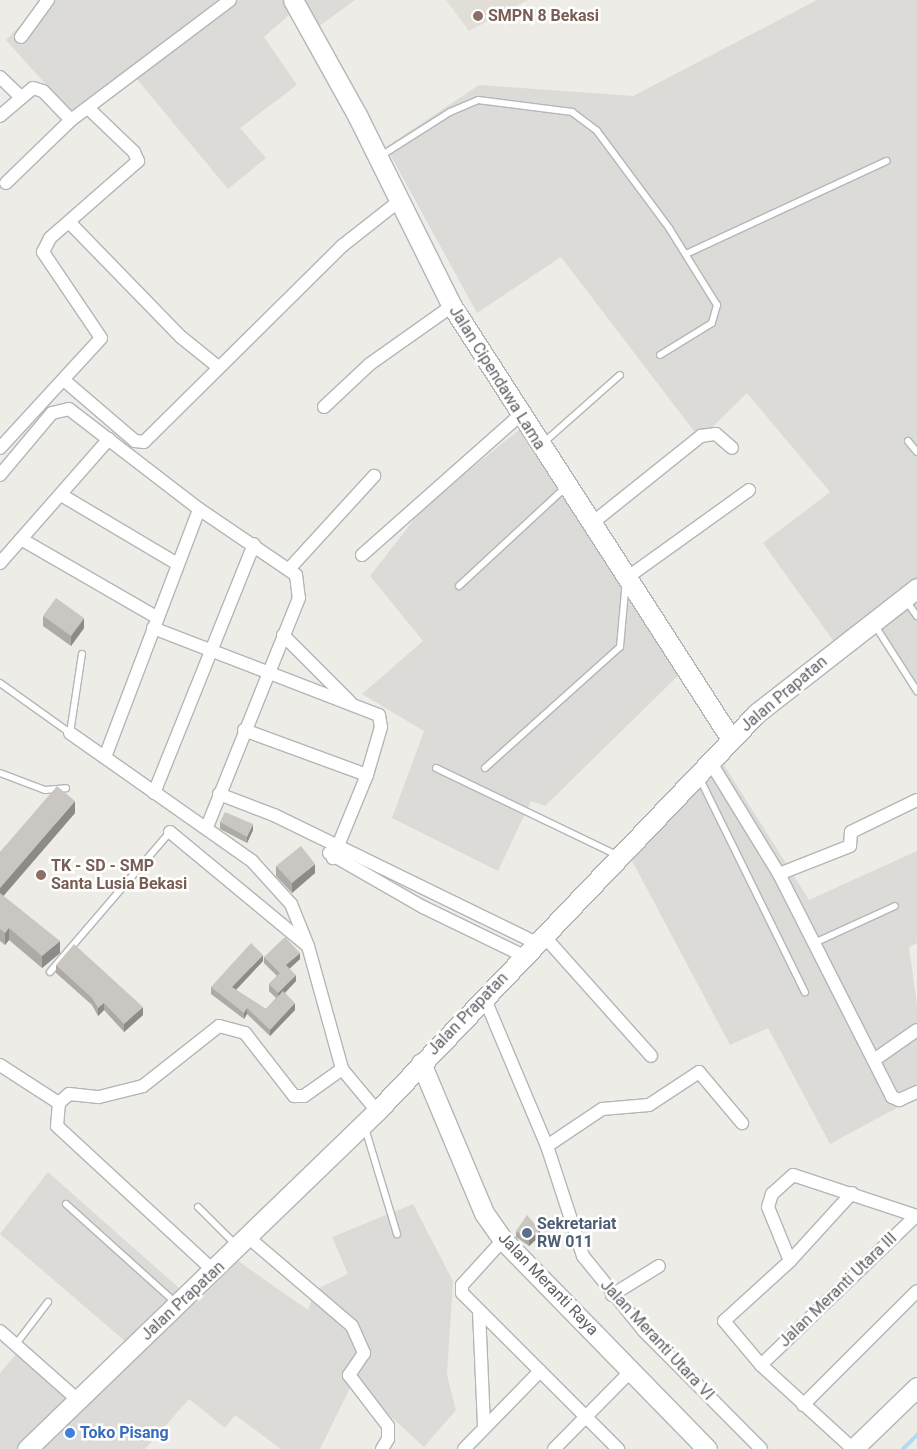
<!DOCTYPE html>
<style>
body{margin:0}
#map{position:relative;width:917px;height:1449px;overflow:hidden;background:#eeece6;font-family:Roboto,sans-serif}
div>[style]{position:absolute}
.industrial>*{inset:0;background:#dddbd8}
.education>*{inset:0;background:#e1ddd7}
.stream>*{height:4px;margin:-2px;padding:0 2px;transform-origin:2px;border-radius:2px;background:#afdbf5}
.roads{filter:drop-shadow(1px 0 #b3b6b9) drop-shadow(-1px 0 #b3b6b9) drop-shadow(0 1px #b3b6b9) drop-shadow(0 -1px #b3b6b9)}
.lane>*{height:6px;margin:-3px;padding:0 3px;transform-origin:3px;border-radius:3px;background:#fff}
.street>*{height:12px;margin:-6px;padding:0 6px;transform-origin:6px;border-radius:6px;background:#fff}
.secondary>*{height:19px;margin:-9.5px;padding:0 9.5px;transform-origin:9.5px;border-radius:9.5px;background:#fff}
.wall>*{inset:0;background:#aeaba7}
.shaded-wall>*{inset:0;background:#8d8b88}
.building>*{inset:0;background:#cac7c2}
.dots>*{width:14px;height:14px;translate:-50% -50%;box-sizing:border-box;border:2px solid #fff;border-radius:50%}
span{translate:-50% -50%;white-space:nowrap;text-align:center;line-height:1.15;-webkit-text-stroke:5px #fff;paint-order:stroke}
.education-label{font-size:16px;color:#785e54;font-weight:700}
.left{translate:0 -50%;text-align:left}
.street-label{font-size:16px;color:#5e6164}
.service-label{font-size:16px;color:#4e5e75;font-weight:700}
.shop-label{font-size:16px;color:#366cbe;font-weight:700}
</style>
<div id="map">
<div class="industrial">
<div style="clip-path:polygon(45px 0,355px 0,314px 30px,299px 6px,264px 37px,297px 85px,240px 128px,266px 158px,228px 189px,131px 72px,76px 118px,6px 40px)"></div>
<div style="clip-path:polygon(817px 0,917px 0,917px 694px,879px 628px,845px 657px,763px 543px,830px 492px,747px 393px,700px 439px,561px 257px,477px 313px,386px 147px,479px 85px,633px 96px)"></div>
<div style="clip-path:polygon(531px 420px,690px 664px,545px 806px,531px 801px,498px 871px,392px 818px,424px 731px,362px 694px,423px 641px,370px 576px,423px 508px)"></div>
<div style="clip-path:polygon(724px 765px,809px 900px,917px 851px,917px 943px,909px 947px,917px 1005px,917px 1097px,830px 1144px,768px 1028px,730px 1045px,630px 857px)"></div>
<div style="clip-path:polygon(48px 1172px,196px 1303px,238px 1261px,308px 1310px,315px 1290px,348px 1274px,332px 1237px,413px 1204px,453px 1281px,447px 1375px,456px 1410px,424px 1447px,353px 1382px,320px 1449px,281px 1449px,235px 1415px,225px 1428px,189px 1399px,145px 1449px,0 1449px,0 1373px,25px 1344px,81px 1393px,126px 1342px,0 1234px)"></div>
</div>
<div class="education">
<div style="clip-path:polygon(446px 0,528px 0,469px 31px)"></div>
</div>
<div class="stream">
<div style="left:903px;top:1449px;width:20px;rotate:-45deg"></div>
</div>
<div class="roads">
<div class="lane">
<div style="left:379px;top:157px;width:84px;rotate:-32.4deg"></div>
<div style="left:450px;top:112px;width:30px;rotate:-23deg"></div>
<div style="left:478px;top:100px;width:95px;rotate:7.3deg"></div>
<div style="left:572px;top:112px;width:31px;rotate:37deg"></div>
<div style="left:597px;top:131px;width:121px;rotate:53.4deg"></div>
<div style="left:669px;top:228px;width:91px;rotate:58.1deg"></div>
<div style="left:717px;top:305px;width:19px;rotate:106deg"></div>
<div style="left:712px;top:323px;width:61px;rotate:148.4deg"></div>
<div style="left:686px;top:254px;width:221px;rotate:-24.9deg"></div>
<div style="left:908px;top:441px;width:14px;rotate:51deg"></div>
<div style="left:542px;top:444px;width:104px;rotate:-41.5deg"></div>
<div style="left:459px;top:586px;width:146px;rotate:-42.8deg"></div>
<div style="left:905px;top:599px;width:21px;rotate:55deg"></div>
<div style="left:874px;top:624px;width:80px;rotate:57.3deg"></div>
<div style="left:0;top:683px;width:86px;rotate:35.5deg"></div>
<div style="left:70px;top:733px;width:80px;rotate:-81.4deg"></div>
<div style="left:436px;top:768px;width:201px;rotate:25.7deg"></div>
<div style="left:485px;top:768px;width:181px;rotate:-41.9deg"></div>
<div style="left:620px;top:647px;width:67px;rotate:-84.9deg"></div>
<div style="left:0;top:773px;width:48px;rotate:20.7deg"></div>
<div style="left:45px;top:790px;width:21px;rotate:-5deg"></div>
<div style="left:699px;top:777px;width:240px;rotate:63.8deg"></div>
<div style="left:812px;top:944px;width:91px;rotate:-24.6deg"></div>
<div style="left:50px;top:972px;width:184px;rotate:-49.4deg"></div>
<div style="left:365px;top:1128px;width:111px;rotate:73.2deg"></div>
<div style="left:66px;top:1204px;width:147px;rotate:42deg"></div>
<div style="left:198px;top:1207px;width:54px;rotate:45deg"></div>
<div style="left:16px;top:1344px;width:53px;rotate:-52.7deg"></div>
</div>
<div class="street">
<div style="left:21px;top:37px;width:46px;rotate:-53.9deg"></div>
<div style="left:0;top:77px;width:29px;rotate:44deg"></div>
<div style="left:0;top:116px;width:43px;rotate:-40.3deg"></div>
<div style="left:33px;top:88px;width:10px;rotate:17deg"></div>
<div style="left:43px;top:91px;width:40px;rotate:46deg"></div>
<div style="left:6px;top:183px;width:91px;rotate:-44.1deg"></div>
<div style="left:71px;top:120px;width:199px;rotate:-37deg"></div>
<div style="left:69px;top:222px;width:161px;rotate:45.8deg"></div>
<div style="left:181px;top:337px;width:48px;rotate:39deg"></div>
<div style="left:65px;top:381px;width:92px;rotate:40.6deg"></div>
<div style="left:135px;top:441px;width:9px;rotate:6deg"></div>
<div style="left:144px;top:442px;width:279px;rotate:-44.7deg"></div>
<div style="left:342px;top:246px;width:71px;rotate:-38.2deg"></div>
<div style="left:324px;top:407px;width:63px;rotate:-43.1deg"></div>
<div style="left:370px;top:364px;width:100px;rotate:-35.3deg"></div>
<div style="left:0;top:448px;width:149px;rotate:-47.4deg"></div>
<div style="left:101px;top:338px;width:104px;rotate:-124deg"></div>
<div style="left:43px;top:252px;width:16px;rotate:-63deg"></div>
<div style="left:50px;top:238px;width:117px;rotate:-41.2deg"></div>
<div style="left:138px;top:161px;width:10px;rotate:-114deg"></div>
<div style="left:134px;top:152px;width:62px;rotate:-136.3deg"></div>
<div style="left:0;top:475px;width:81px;rotate:-50deg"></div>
<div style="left:52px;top:413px;width:17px;rotate:-13deg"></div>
<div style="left:69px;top:409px;width:164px;rotate:37.6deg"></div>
<div style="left:199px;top:509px;width:117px;rotate:34.2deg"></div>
<div style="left:296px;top:575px;width:23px;rotate:83deg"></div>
<div style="left:299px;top:598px;width:247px;rotate:111.9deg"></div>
<div style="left:63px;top:496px;width:131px;rotate:30.7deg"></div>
<div style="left:591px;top:524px;width:141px;rotate:-38.7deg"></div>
<div style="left:701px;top:436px;width:15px;rotate:-8deg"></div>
<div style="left:716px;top:434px;width:21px;rotate:41deg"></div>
<div style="left:21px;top:539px;width:156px;rotate:30deg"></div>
<div style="left:362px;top:555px;width:210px;rotate:-41.5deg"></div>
<div style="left:0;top:563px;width:165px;rotate:-48.7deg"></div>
<div style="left:290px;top:568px;width:125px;rotate:-47.6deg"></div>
<div style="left:628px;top:577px;width:149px;rotate:-35.7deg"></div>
<div style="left:153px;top:628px;width:242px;rotate:21.1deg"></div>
<div style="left:379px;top:715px;width:12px;rotate:81deg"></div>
<div style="left:381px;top:727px;width:50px;rotate:106.3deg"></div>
<div style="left:367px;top:775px;width:90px;rotate:112.3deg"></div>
<div style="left:283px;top:635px;width:95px;rotate:45deg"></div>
<div style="left:244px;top:730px;width:131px;rotate:20.1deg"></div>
<div style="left:70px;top:733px;width:223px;rotate:35.1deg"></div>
<div style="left:252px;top:861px;width:58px;rotate:47.8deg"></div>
<div style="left:291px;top:904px;width:45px;rotate:68deg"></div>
<div style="left:105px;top:757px;width:265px;rotate:-69.2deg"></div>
<div style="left:711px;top:763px;width:130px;rotate:58.5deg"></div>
<div style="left:779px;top:874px;width:250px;rotate:63.1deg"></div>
<div style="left:892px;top:1097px;width:8px;rotate:23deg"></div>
<div style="left:899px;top:1100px;width:20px;rotate:-24deg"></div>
<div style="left:154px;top:793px;width:268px;rotate:-68.1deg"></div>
<div style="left:219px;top:794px;width:59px;rotate:20.9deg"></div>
<div style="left:274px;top:815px;width:292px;rotate:26deg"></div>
<div style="left:170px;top:832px;width:179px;rotate:39.6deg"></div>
<div style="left:308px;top:946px;width:128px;rotate:74.5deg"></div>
<div style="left:342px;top:1069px;width:55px;rotate:50.2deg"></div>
<div style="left:329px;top:853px;width:108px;rotate:29.9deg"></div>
<div style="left:423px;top:907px;width:112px;rotate:25.9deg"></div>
<div style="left:779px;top:874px;width:76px;rotate:-21.5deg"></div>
<div style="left:850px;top:846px;width:14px;rotate:-86deg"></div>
<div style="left:851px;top:832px;width:73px;rotate:-25.9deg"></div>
<div style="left:543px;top:935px;width:162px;rotate:48.2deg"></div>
<div style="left:484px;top:997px;width:162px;rotate:67.1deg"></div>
<div style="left:547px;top:1146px;width:116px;rotate:71.9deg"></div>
<div style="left:583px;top:1256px;width:97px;rotate:50.9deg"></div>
<div style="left:644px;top:1331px;width:166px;rotate:45.2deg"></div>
<div style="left:874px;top:1060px;width:52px;rotate:-34.9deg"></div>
<div style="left:0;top:1065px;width:70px;rotate:32.8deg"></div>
<div style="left:547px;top:1146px;width:66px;rotate:-33.9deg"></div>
<div style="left:602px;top:1109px;width:47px;rotate:-4.9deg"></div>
<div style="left:649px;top:1105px;width:60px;rotate:-33.4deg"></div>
<div style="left:699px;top:1072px;width:67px;rotate:49.9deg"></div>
<div style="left:852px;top:1193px;width:92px;rotate:132.4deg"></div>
<div style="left:790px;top:1261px;width:89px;rotate:137.7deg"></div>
<div style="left:724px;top:1321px;width:57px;rotate:49.9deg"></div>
<div style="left:761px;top:1365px;width:125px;rotate:42.4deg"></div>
<div style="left:249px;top:1238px;width:135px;rotate:40.5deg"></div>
<div style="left:352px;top:1326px;width:30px;rotate:66deg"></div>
<div style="left:364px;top:1353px;width:27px;rotate:124deg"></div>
<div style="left:349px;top:1375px;width:64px;rotate:52.6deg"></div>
<div style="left:388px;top:1426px;width:13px;rotate:90deg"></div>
<div style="left:388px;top:1439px;width:12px;rotate:121deg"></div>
<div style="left:503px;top:1240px;width:61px;rotate:132.3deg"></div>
<div style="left:462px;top:1285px;width:8px;rotate:90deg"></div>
<div style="left:462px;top:1293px;width:221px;rotate:45deg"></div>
<div style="left:790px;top:1261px;width:58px;rotate:-112.2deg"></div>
<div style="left:768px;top:1207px;width:14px;rotate:-73deg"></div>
<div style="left:772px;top:1194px;width:28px;rotate:-42deg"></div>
<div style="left:793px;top:1175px;width:131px;rotate:18.3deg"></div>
<div style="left:215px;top:1272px;width:215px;rotate:-137.3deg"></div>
<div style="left:57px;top:1126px;width:23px;rotate:-85deg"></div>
<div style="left:59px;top:1103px;width:13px;rotate:-42deg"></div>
<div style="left:69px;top:1094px;width:30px;rotate:6deg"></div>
<div style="left:99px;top:1097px;width:45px;rotate:-14deg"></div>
<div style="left:143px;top:1086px;width:97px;rotate:-38.3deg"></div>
<div style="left:219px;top:1026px;width:27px;rotate:15deg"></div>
<div style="left:245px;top:1033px;width:80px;rotate:52.1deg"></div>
<div style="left:294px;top:1096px;width:10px"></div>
<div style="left:304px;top:1096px;width:47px;rotate:-35.4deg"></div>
<div style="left:612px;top:1295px;width:55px;rotate:-31.7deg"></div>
<div style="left:479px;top:1311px;width:115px;rotate:87.5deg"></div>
<div style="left:0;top:1331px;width:104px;rotate:41.5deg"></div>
<div style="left:761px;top:1365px;width:215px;rotate:-43.9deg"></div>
<div style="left:803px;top:1405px;width:161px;rotate:-45deg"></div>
<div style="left:464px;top:1449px;width:109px;rotate:-45.7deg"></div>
<div style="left:554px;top:1449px;width:111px;rotate:-45.4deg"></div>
</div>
<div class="secondary">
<div style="left:293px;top:0;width:132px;rotate:60.9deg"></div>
<div style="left:357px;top:115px;width:213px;rotate:63.6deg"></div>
<div style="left:452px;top:306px;width:515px;rotate:57.2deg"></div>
<div style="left:421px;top:1063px;width:163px;rotate:67.2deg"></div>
<div style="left:484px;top:1213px;width:33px;rotate:55deg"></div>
<div style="left:503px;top:1240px;width:292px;rotate:45.7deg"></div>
<div style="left:27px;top:1449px;width:487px;rotate:-44deg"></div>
<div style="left:377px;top:1111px;width:550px;rotate:-46.33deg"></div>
<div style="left:757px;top:713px;width:203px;rotate:-38deg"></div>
<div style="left:853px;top:1449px;width:89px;rotate:-44.1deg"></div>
</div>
</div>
<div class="wall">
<div style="clip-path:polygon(43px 616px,84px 628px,71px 646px,43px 626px)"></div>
<div style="clip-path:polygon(75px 813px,3px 896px,60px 953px,42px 968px,9px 940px,5px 945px,0 941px,0 852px)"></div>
<div style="clip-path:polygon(220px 822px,253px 830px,247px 843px,220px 829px)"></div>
<div style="clip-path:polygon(276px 866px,315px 873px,292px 893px,276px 876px)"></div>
<div style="clip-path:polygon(264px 957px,300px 959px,289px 969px,296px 981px,285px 993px,295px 1010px,270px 1036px,247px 1014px,244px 1019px,211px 994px,211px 987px,263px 961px,236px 990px,266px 1009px,276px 998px,269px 991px,269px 984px,277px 976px,264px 963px)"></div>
<div style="clip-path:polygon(56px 965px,143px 1015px,124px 1032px,104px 1010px,98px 1016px,92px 1005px,56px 973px)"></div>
<div style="clip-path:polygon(516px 1231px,540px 1236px,529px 1246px,516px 1237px)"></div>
</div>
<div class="shaded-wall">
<div style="clip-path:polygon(84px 618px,84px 628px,71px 646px,71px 636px)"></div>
<div style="clip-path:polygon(75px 801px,75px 813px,0 900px,0 888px)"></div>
<div style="clip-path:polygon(253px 824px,253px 830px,247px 843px,247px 837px)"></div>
<div style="clip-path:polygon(315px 864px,315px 873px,292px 893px,292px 883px)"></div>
<div style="clip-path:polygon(9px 928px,9px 940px,5px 945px,5px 933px)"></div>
<div style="clip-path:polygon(60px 941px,60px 953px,42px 968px,42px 956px)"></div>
<div style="clip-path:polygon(300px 953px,300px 959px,286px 972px,286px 965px)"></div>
<div style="clip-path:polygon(263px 955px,263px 961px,232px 994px,232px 987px)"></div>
<div style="clip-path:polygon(296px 975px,296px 981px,278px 1000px,278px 993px)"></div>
<div style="clip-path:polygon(104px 1003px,104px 1010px,98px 1016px,98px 1008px)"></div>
<div style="clip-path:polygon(295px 1003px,295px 1010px,270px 1036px,270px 1030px)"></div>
<div style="clip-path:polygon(143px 1007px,143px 1015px,124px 1032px,124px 1024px)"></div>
<div style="clip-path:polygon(247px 1008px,247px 1014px,244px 1019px,244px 1013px)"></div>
<div style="clip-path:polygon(540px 1230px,540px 1236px,529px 1246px,529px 1240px)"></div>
</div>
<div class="building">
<div style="clip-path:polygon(56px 598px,84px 618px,71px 636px,43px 616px)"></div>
<div style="clip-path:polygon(57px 786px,75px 801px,0 888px,0 852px)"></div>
<div style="clip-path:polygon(225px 812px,253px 824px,247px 837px,220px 822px)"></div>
<div style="clip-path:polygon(301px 846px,315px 864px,292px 883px,276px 866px)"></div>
<div style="clip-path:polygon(0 893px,60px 941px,42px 956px,9px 928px,5px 933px,0 929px)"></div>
<div style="clip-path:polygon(285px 937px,300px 953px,286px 965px,296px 975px,278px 993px,269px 984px,280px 973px,264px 957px)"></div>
<div style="clip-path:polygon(251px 943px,263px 955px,232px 987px,266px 1009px,283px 991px,295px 1003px,270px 1030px,247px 1008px,244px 1013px,211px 987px)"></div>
<div style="clip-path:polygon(74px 944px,143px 1007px,124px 1024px,104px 1003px,98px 1008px,92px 998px,56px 965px)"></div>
<div style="clip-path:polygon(527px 1215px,540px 1230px,529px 1240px,516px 1231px)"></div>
</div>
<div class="dots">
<div style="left:478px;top:16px;background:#8d6e63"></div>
<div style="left:41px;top:875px;background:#8d6e63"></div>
<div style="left:527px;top:1233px;background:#5c6f8a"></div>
<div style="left:70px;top:1433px;background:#3f7fe0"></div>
</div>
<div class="education-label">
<span class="left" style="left:488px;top:16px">SMPN 8 Bekasi</span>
<span class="left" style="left:51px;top:875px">TK - SD - SMP<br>Santa Lusia Bekasi</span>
</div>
<div class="street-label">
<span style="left:497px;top:378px;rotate:58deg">Jalan Cipendawa Lama</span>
<span style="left:784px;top:694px;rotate:-40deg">Jalan Prapatan</span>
<span style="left:468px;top:1014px;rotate:-46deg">Jalan Prapatan</span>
<span style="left:548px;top:1284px;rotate:46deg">Jalan Meranti Raya</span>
<span style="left:838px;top:1290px;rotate:-44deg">Jalan Meranti Utara III</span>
<span style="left:183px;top:1301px;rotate:-43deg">Jalan Prapatan</span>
<span style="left:657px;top:1340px;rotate:47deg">Jalan Meranti Utara VI</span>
</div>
<div class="service-label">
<span class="left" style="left:537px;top:1233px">Sekretariat<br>RW 011</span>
</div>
<div class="shop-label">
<span class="left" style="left:80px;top:1433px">Toko Pisang</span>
</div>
</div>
